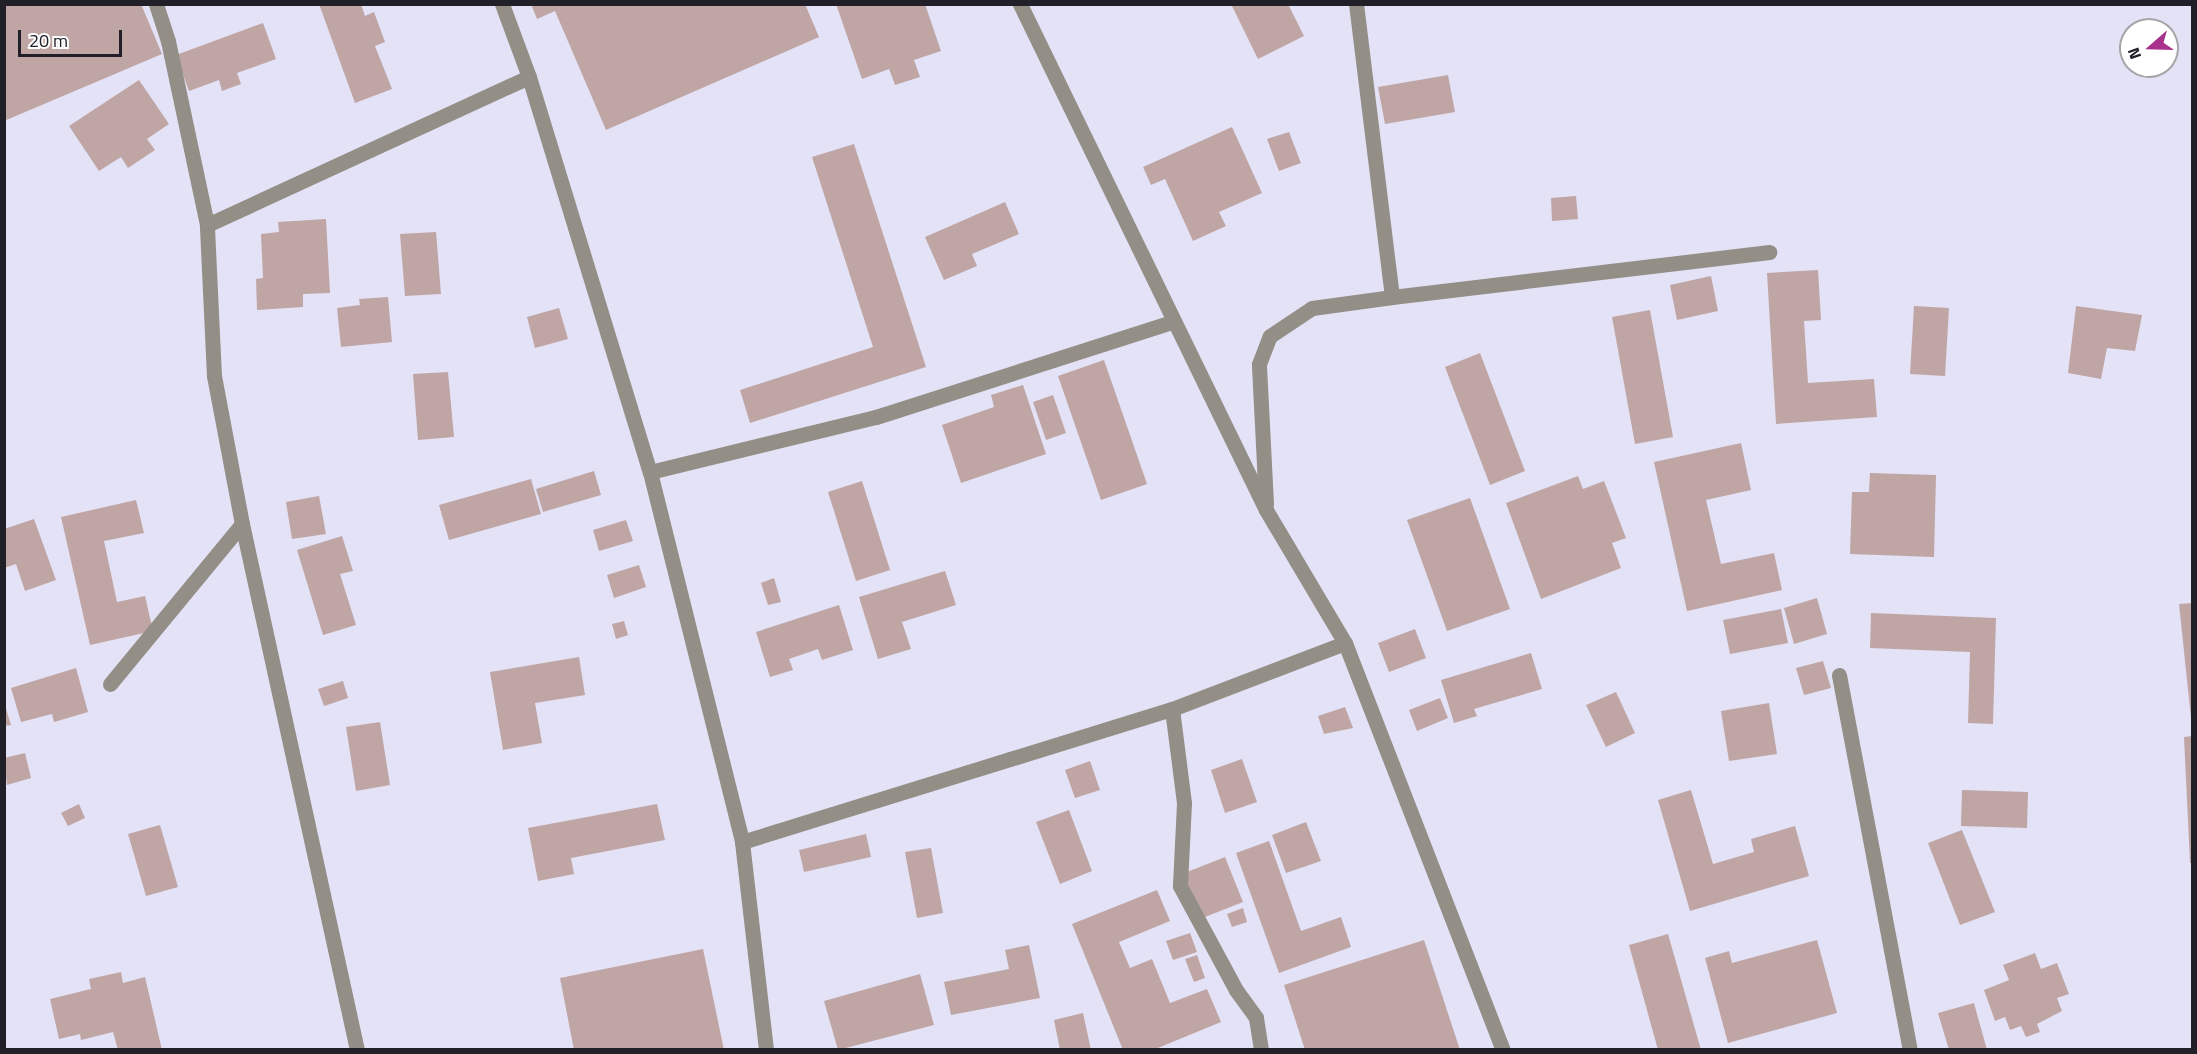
<!DOCTYPE html>
<style>
body{margin:0}
#map{position:relative;width:2197px;height:1054px;overflow:hidden;background:#e4e2f7;font-family:"Titillium Web",sans-serif}
div>[style]{position:absolute}
.building>*{inset:0;background:#bfa6a4}
.minor>*{height:15px;margin:-7.5px;padding:0 7.5px;transform-origin:7.5px;border-radius:7.5px;background:#938e86}
span{translate:-50% -50%;white-space:nowrap;text-align:center;line-height:1.15;-webkit-text-stroke:5px #fff;paint-order:stroke}
.frame{position:absolute;inset:0;border:6px solid #212028;pointer-events:none}
.north{position:absolute;left:2119px;top:18px;width:60px;height:60px;box-sizing:border-box;background:#fff;border:2px solid #a6a6a9;border-radius:50%;rotate:250deg;font-size:16px;font-weight:700;line-height:24px;text-align:center;color:#212028}
.north::after{content:'';display:block;margin:auto;width:21px;height:27px;background:#a9338c;clip-path:polygon(50% 0,100% 100%,50% 72%,0 100%)}
.scale{position:absolute;left:18px;top:30px;width:104px;height:27px;box-sizing:border-box;border:3px solid #212028;border-top:0;padding-left:8px;font-size:18px;line-height:21px;white-space:nowrap;color:#212028;-webkit-text-stroke:4px #fff;paint-order:stroke}
</style>
<div id="map">
<div class="building">
<div style="clip-path:polygon(4px 4px,141px 4px,162px 54px,4px 121px)"></div>
<div style="clip-path:polygon(319px 4px,361px 4px,365px 16px,374px 12px,385px 42px,375px 46px,392px 89px,355px 103px)"></div>
<div style="clip-path:polygon(531px 4px,805px 4px,819px 37px,606px 130px,555px 11px,537px 19px)"></div>
<div style="clip-path:polygon(836px 4px,925px 4px,941px 51px,914px 60px,920px 77px,895px 85px,889px 69px,862px 79px)"></div>
<div style="clip-path:polygon(1231px 4px,1288px 4px,1304px 36px,1258px 59px)"></div>
<div style="clip-path:polygon(263px 23px,276px 59px,237px 73px,241px 84px,222px 91px,219px 80px,189px 91px,176px 55px)"></div>
<div style="clip-path:polygon(1448px 75px,1455px 112px,1385px 124px,1378px 87px)"></div>
<div style="clip-path:polygon(139px 80px,169px 124px,147px 139px,155px 150px,128px 168px,121px 157px,99px 171px,69px 126px)"></div>
<div style="clip-path:polygon(1232px 127px,1262px 193px,1219px 212px,1226px 226px,1193px 241px,1165px 179px,1151px 185px,1143px 167px)"></div>
<div style="clip-path:polygon(1289px 132px,1301px 163px,1279px 171px,1267px 139px)"></div>
<div style="clip-path:polygon(854px 144px,926px 367px,750px 423px,740px 390px,873px 347px,812px 157px)"></div>
<div style="clip-path:polygon(1576px 196px,1578px 219px,1552px 221px,1551px 198px)"></div>
<div style="clip-path:polygon(1005px 202px,1019px 234px,972px 254px,977px 266px,944px 280px,925px 237px)"></div>
<div style="clip-path:polygon(326px 219px,330px 293px,303px 294px,303px 307px,257px 310px,256px 279px,263px 278px,261px 234px,279px 232px,278px 222px)"></div>
<div style="clip-path:polygon(436px 232px,441px 294px,405px 296px,400px 234px)"></div>
<div style="clip-path:polygon(1818px 270px,1821px 320px,1804px 321px,1808px 383px,1874px 379px,1877px 417px,1776px 424px,1767px 273px)"></div>
<div style="clip-path:polygon(1711px 276px,1718px 311px,1677px 320px,1670px 285px)"></div>
<div style="clip-path:polygon(388px 297px,392px 342px,341px 347px,337px 308px,360px 305px,359px 299px)"></div>
<div style="clip-path:polygon(1914px 306px,1949px 308px,1945px 376px,1910px 374px)"></div>
<div style="clip-path:polygon(2076px 306px,2142px 315px,2135px 351px,2107px 348px,2101px 379px,2068px 373px)"></div>
<div style="clip-path:polygon(559px 308px,568px 339px,535px 348px,527px 317px)"></div>
<div style="clip-path:polygon(1650px 310px,1673px 437px,1635px 444px,1612px 317px)"></div>
<div style="clip-path:polygon(1480px 353px,1525px 471px,1490px 485px,1445px 367px)"></div>
<div style="clip-path:polygon(1104px 360px,1147px 484px,1101px 500px,1058px 376px)"></div>
<div style="clip-path:polygon(448px 372px,454px 437px,418px 440px,413px 374px)"></div>
<div style="clip-path:polygon(1023px 385px,1046px 454px,961px 483px,942px 425px,994px 407px,991px 395px)"></div>
<div style="clip-path:polygon(1053px 395px,1066px 433px,1046px 440px,1033px 402px)"></div>
<div style="clip-path:polygon(1741px 443px,1751px 490px,1706px 500px,1721px 564px,1774px 553px,1782px 590px,1687px 611px,1654px 462px)"></div>
<div style="clip-path:polygon(594px 471px,601px 495px,543px 512px,536px 489px)"></div>
<div style="clip-path:polygon(1870px 473px,1936px 475px,1934px 557px,1850px 554px,1852px 492px,1869px 492px)"></div>
<div style="clip-path:polygon(1578px 476px,1583px 489px,1604px 481px,1626px 538px,1612px 543px,1621px 568px,1541px 599px,1506px 503px)"></div>
<div style="clip-path:polygon(531px 479px,541px 514px,449px 540px,439px 505px)"></div>
<div style="clip-path:polygon(862px 481px,890px 570px,856px 581px,828px 492px)"></div>
<div style="clip-path:polygon(319px 496px,326px 534px,292px 539px,286px 502px)"></div>
<div style="clip-path:polygon(1470px 498px,1510px 609px,1447px 631px,1407px 520px)"></div>
<div style="clip-path:polygon(136px 500px,144px 533px,104px 541px,117px 602px,145px 596px,153px 631px,90px 645px,61px 517px)"></div>
<div style="clip-path:polygon(34px 519px,56px 580px,25px 591px,16px 564px,4px 568px,4px 529px)"></div>
<div style="clip-path:polygon(626px 520px,633px 541px,599px 551px,593px 530px)"></div>
<div style="clip-path:polygon(342px 536px,353px 571px,340px 574px,356px 625px,323px 635px,297px 550px)"></div>
<div style="clip-path:polygon(639px 565px,646px 587px,614px 598px,607px 575px)"></div>
<div style="clip-path:polygon(945px 571px,956px 605px,902px 622px,911px 649px,878px 659px,859px 597px)"></div>
<div style="clip-path:polygon(774px 578px,781px 602px,768px 605px,761px 583px)"></div>
<div style="clip-path:polygon(1817px 598px,1827px 634px,1794px 644px,1784px 608px)"></div>
<div style="clip-path:polygon(2192px 603px,2192px 718px,2191px 718px,2179px 604px)"></div>
<div style="clip-path:polygon(839px 605px,853px 650px,822px 660px,818px 649px,789px 659px,793px 670px,770px 677px,756px 632px)"></div>
<div style="clip-path:polygon(1781px 609px,1788px 643px,1730px 654px,1723px 620px)"></div>
<div style="clip-path:polygon(1871px 613px,1996px 618px,1993px 724px,1968px 723px,1970px 652px,1870px 648px)"></div>
<div style="clip-path:polygon(624px 621px,628px 635px,616px 639px,612px 624px)"></div>
<div style="clip-path:polygon(1415px 629px,1426px 658px,1389px 672px,1378px 643px)"></div>
<div style="clip-path:polygon(1531px 653px,1542px 689px,1474px 709px,1477px 716px,1454px 723px,1441px 680px)"></div>
<div style="clip-path:polygon(579px 657px,585px 695px,535px 703px,542px 743px,503px 750px,490px 672px)"></div>
<div style="clip-path:polygon(1823px 661px,1831px 688px,1804px 695px,1796px 668px)"></div>
<div style="clip-path:polygon(76px 668px,88px 712px,54px 722px,52px 714px,21px 722px,11px 688px)"></div>
<div style="clip-path:polygon(343px 681px,348px 698px,324px 706px,318px 689px)"></div>
<div style="clip-path:polygon(1616px 692px,1635px 733px,1606px 747px,1586px 705px)"></div>
<div style="clip-path:polygon(1440px 698px,1448px 718px,1417px 731px,1409px 710px)"></div>
<div style="clip-path:polygon(4px 702px,11px 725px,4px 726px)"></div>
<div style="clip-path:polygon(1769px 703px,1777px 754px,1729px 761px,1721px 711px)"></div>
<div style="clip-path:polygon(1345px 707px,1353px 728px,1324px 734px,1318px 716px)"></div>
<div style="clip-path:polygon(380px 722px,390px 785px,356px 791px,346px 727px)"></div>
<div style="clip-path:polygon(2192px 736px,2192px 863px,2190px 863px,2184px 737px)"></div>
<div style="clip-path:polygon(25px 753px,31px 778px,7px 785px,4px 758px)"></div>
<div style="clip-path:polygon(1242px 759px,1257px 802px,1225px 813px,1211px 770px)"></div>
<div style="clip-path:polygon(1090px 761px,1100px 790px,1075px 798px,1065px 770px)"></div>
<div style="clip-path:polygon(1691px 790px,1713px 864px,1754px 852px,1751px 839px,1795px 826px,1809px 876px,1690px 911px,1658px 800px)"></div>
<div style="clip-path:polygon(1962px 790px,2028px 792px,2027px 828px,1961px 826px)"></div>
<div style="clip-path:polygon(79px 804px,85px 818px,68px 826px,61px 813px)"></div>
<div style="clip-path:polygon(657px 804px,665px 840px,571px 858px,574px 874px,538px 881px,528px 828px)"></div>
<div style="clip-path:polygon(1069px 810px,1092px 871px,1060px 884px,1036px 822px)"></div>
<div style="clip-path:polygon(1306px 822px,1321px 861px,1286px 873px,1272px 835px)"></div>
<div style="clip-path:polygon(160px 825px,178px 887px,146px 896px,128px 834px)"></div>
<div style="clip-path:polygon(1962px 830px,1995px 912px,1960px 925px,1928px 843px)"></div>
<div style="clip-path:polygon(866px 834px,871px 857px,804px 872px,799px 850px)"></div>
<div style="clip-path:polygon(1269px 841px,1301px 931px,1341px 917px,1351px 947px,1279px 973px,1236px 853px)"></div>
<div style="clip-path:polygon(931px 848px,943px 913px,917px 918px,905px 852px)"></div>
<div style="clip-path:polygon(1225px 857px,1243px 902px,1200px 919px,1182px 874px)"></div>
<div style="clip-path:polygon(1157px 890px,1170px 921px,1119px 942px,1130px 968px,1152px 959px,1170px 1003px,1207px 989px,1221px 1022px,1153px 1050px,1123px 1050px,1072px 924px)"></div>
<div style="clip-path:polygon(1243px 908px,1247px 922px,1232px 927px,1227px 914px)"></div>
<div style="clip-path:polygon(1190px 933px,1197px 952px,1173px 960px,1166px 941px)"></div>
<div style="clip-path:polygon(1668px 934px,1701px 1050px,1658px 1050px,1629px 945px)"></div>
<div style="clip-path:polygon(1424px 940px,1460px 1050px,1305px 1050px,1284px 985px)"></div>
<div style="clip-path:polygon(1817px 940px,1837px 1013px,1728px 1043px,1705px 958px,1729px 951px,1732px 963px)"></div>
<div style="clip-path:polygon(1029px 945px,1040px 998px,951px 1015px,944px 982px,1009px 969px,1005px 950px)"></div>
<div style="clip-path:polygon(703px 949px,724px 1050px,574px 1050px,560px 978px)"></div>
<div style="clip-path:polygon(2035px 953px,2041px 969px,2057px 963px,2069px 994px,2057px 998px,2062px 1011px,2037px 1024px,2040px 1032px,2026px 1037px,2021px 1026px,2010px 1030px,2005px 1017px,1995px 1021px,1984px 990px,2009px 980px,2003px 965px)"></div>
<div style="clip-path:polygon(1197px 955px,1205px 978px,1194px 982px,1185px 959px)"></div>
<div style="clip-path:polygon(121px 972px,123px 983px,145px 977px,162px 1050px,118px 1050px,113px 1032px,81px 1040px,80px 1034px,59px 1039px,50px 999px,91px 989px,89px 979px)"></div>
<div style="clip-path:polygon(920px 974px,934px 1025px,838px 1050px,824px 1001px)"></div>
<div style="clip-path:polygon(1974px 1003px,1987px 1050px,1949px 1050px,1938px 1013px)"></div>
<div style="clip-path:polygon(1083px 1013px,1091px 1050px,1060px 1050px,1054px 1020px)"></div>
</div>
<div class="minor">
<div style="left:156px;top:4px;width:39px;rotate:72deg"></div>
<div style="left:168px;top:41px;width:188px;rotate:78deg"></div>
<div style="left:502px;top:4px;width:78px;rotate:69.7deg"></div>
<div style="left:529px;top:77px;width:413px;rotate:73deg"></div>
<div style="left:650px;top:472px;width:381px;rotate:76deg"></div>
<div style="left:742px;top:842px;width:209px;rotate:83.4deg"></div>
<div style="left:1020px;top:4px;width:563px;rotate:64.07deg"></div>
<div style="left:1266px;top:510px;width:155px;rotate:59.3deg"></div>
<div style="left:1345px;top:643px;width:437px;rotate:68.8deg"></div>
<div style="left:1392px;top:297px;width:380px;rotate:-6.8deg"></div>
<div style="left:650px;top:472px;width:233px;rotate:-13.7deg"></div>
<div style="left:876px;top:417px;width:311px;rotate:-17.8deg"></div>
<div style="left:1266px;top:504px;width:140px;rotate:-92.9deg"></div>
<div style="left:1259px;top:364px;width:30px;rotate:-69deg"></div>
<div style="left:1270px;top:336px;width:50px;rotate:-33.7deg"></div>
<div style="left:1312px;top:308px;width:81px;rotate:-7.8deg"></div>
<div style="left:1392px;top:297px;width:295px;rotate:-97deg"></div>
<div style="left:1839px;top:675px;width:382px;rotate:79.3deg"></div>
<div style="left:110px;top:684px;width:207px;rotate:-50.5deg"></div>
<div style="left:1172px;top:709px;width:95px;rotate:82.7deg"></div>
<div style="left:1184px;top:803px;width:83px;rotate:92.8deg"></div>
<div style="left:1180px;top:886px;width:118px;rotate:61.7deg"></div>
<div style="left:1236px;top:990px;width:34px;rotate:54deg"></div>
<div style="left:1256px;top:1018px;width:32px;rotate:81deg"></div>
<div style="left:742px;top:842px;width:450px;rotate:-17.2deg"></div>
<div style="left:1172px;top:709px;width:185px;rotate:-20.9deg"></div>
<div style="left:357px;top:1050px;width:538px;rotate:-102.33deg"></div>
<div style="left:242px;top:524px;width:151px;rotate:-100.7deg"></div>
<div style="left:214px;top:376px;width:151px;rotate:-92.7deg"></div>
<div style="left:207px;top:225px;width:354px;rotate:-24.7deg"></div>
</div>
<div class="frame"></div>
<div class="north">N</div>
<div class="scale">20 m</div>
</div>
